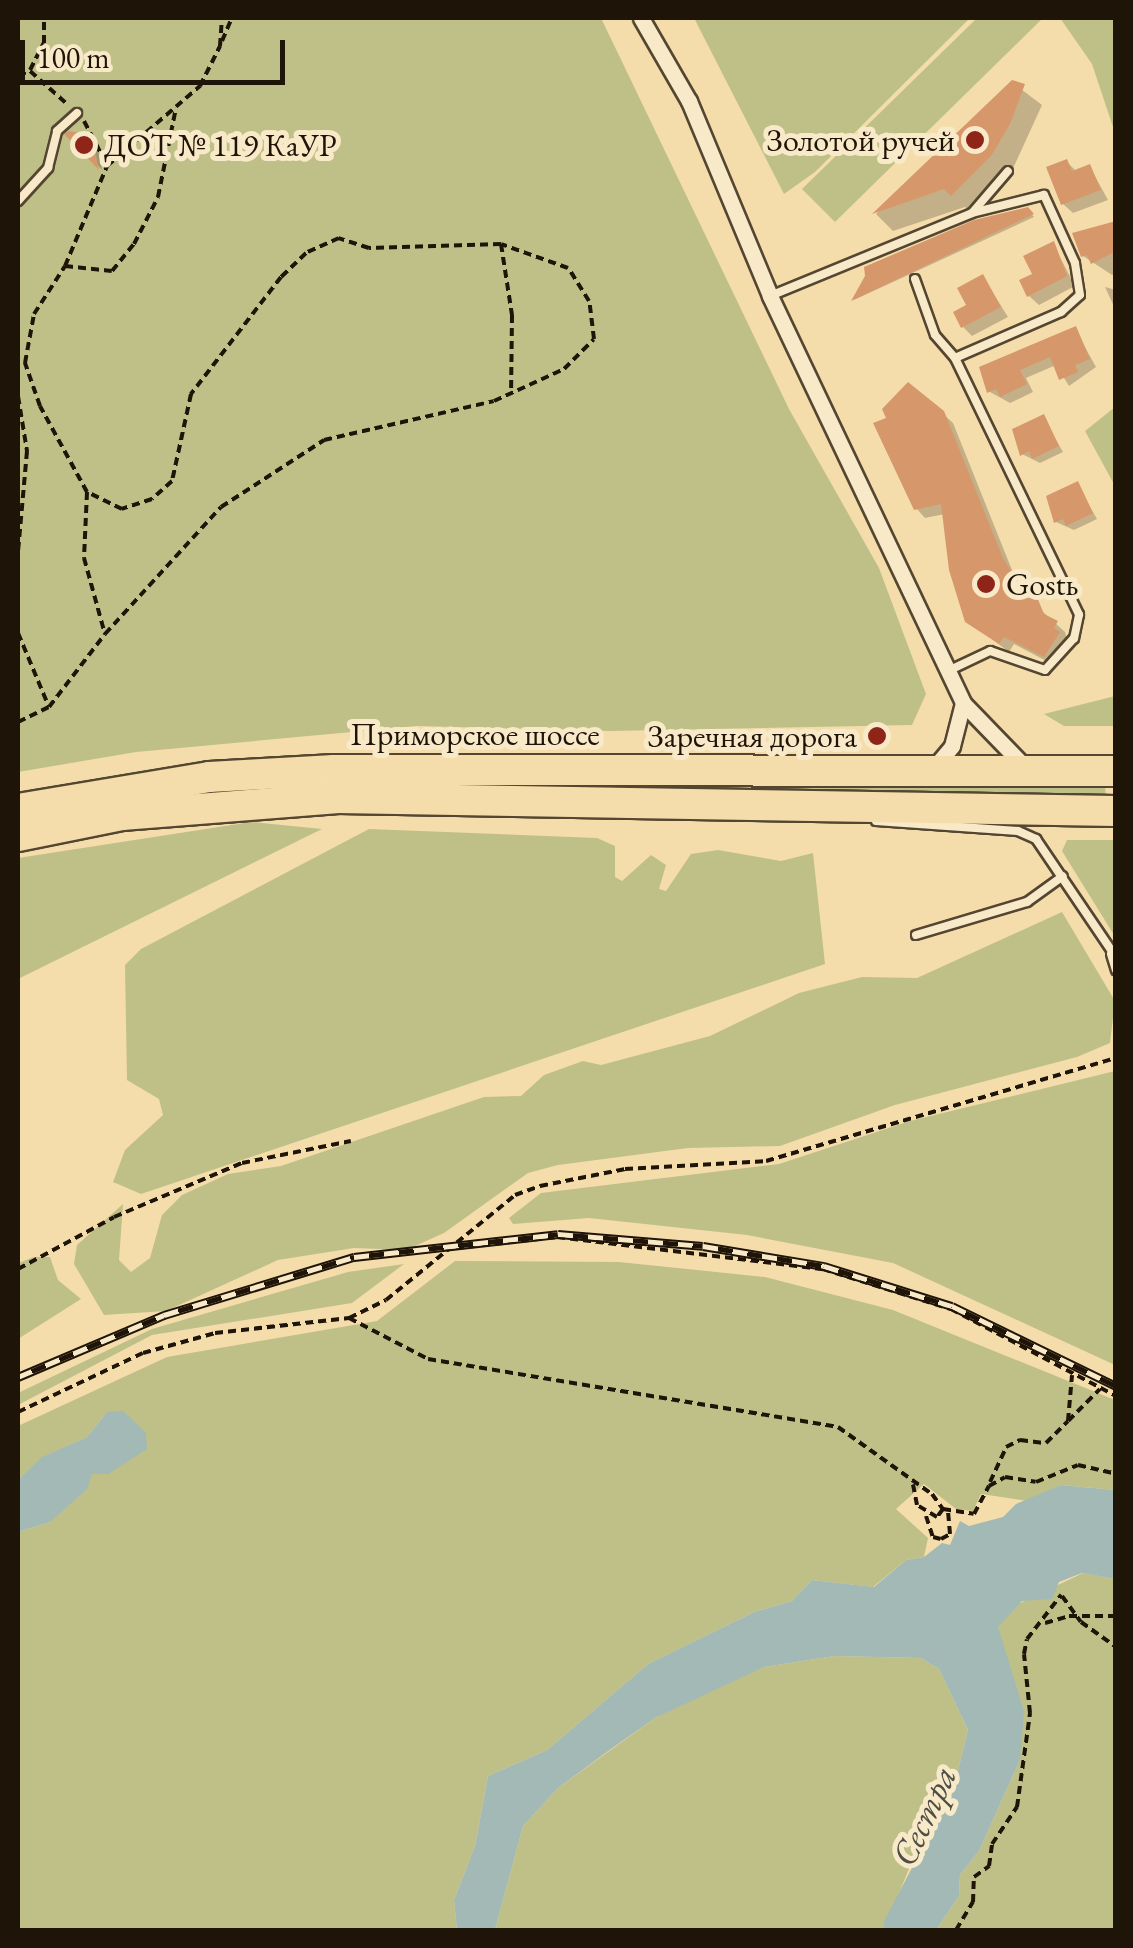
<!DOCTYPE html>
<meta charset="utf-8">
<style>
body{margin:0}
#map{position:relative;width:1133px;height:1948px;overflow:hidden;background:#f5ddab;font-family:"EB Garamond",serif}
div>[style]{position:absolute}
.green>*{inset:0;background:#bec087}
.water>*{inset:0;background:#a2b9b5}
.shadow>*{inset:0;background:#0003}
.building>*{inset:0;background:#d6976b}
.path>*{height:4px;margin-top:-2px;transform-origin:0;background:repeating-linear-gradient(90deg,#1f1408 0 8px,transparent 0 13px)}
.roads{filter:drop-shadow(2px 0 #544631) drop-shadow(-2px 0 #544631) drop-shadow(0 2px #544631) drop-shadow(0 -2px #544631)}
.lane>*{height:8px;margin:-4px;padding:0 4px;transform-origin:4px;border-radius:4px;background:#f8e9c8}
.street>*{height:15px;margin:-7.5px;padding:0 7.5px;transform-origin:7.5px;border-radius:7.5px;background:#f8e9c8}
.highway>*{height:30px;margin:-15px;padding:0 15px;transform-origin:15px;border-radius:15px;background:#f5ddab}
.rail>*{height:9px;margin-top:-4.5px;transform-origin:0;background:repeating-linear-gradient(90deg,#f8e9c8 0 15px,#1f1408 0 30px);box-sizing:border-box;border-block:2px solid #1f1408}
.dots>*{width:28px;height:28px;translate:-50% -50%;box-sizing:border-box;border:5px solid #f8e9c8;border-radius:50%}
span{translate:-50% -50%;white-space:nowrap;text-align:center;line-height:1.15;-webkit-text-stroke:10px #f8e9c8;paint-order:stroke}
.poi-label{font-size:32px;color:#1f1408}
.right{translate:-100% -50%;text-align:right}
.left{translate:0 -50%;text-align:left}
.street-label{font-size:32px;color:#1f1408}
.water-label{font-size:35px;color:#4d4e45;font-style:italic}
.frame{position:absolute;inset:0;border:20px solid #1f1408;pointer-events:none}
.scale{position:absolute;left:20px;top:40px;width:265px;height:45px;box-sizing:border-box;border:5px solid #1f1408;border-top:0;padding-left:12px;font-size:30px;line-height:35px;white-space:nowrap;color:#1f1408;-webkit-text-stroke:8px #f8e9c8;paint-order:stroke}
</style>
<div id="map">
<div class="green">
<div style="clip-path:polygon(18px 18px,601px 18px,789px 409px,879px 568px,926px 694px,912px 725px,610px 731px,417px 726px,136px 752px,18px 772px)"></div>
<div style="clip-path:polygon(694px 18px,970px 18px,815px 172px,784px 194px)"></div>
<div style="clip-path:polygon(977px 18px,1043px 18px,835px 222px,802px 189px)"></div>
<div style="clip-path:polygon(1060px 18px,1115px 18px,1115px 133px,1092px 64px)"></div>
<div style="clip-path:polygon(1115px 407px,1115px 486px,1085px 431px)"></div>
<div style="clip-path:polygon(1115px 696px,1115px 726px,1064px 726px,1044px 714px)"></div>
<div style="clip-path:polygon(557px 779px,1105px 787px,1106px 797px,558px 788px)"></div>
<div style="clip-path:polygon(251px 822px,322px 829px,18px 979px,18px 858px)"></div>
<div style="clip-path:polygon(369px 829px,597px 838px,615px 846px,615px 877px,622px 881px,651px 855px,666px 865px,659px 889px,666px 891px,691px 854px,718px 850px,781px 861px,813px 853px,825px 964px,141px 1194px,113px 1182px,125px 1150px,163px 1115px,159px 1099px,127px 1080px,125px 965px,141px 949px)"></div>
<div style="clip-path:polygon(1067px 840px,1115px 840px,1114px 935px,1062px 851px)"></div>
<div style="clip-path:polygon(1062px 912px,1115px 1001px,1110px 1043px,1077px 1057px,895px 1105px,780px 1146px,688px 1148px,558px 1165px,528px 1173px,444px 1233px,406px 1250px,354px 1248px,278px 1260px,166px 1311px,104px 1315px,74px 1264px,77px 1245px,123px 1204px,119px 1260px,131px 1272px,150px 1258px,162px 1215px,182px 1195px,228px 1174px,281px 1166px,484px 1097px,521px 1096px,544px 1075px,583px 1061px,601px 1065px,710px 1036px,799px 993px,862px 977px,917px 978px)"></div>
<div style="clip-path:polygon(1115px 1071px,1115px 1365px,893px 1263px,747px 1235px,589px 1218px,513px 1224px,509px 1218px,541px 1193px,779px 1164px,910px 1121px)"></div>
<div style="clip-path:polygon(34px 1257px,50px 1257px,58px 1280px,81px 1299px,18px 1339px,18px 1263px)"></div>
<div style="clip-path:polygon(455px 1261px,619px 1262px,765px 1277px,893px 1310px,1115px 1400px,1115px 1490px,1061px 1485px,1028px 1501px,981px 1494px,973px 1511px,956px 1509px,924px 1484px,896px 1509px,928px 1538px,924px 1557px,906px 1560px,873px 1587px,812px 1580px,792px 1601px,754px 1612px,648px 1664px,547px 1750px,488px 1776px,475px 1846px,454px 1900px,457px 1930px,18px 1930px,18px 1532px,50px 1522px,107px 1412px,87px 1437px,43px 1457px,18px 1480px,18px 1426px,167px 1357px,377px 1321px)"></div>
<div style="clip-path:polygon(404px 1264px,352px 1303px,152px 1335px,18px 1405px,18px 1393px,152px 1329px,348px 1272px)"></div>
<div style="clip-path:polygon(1083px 1573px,1115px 1579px,1115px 1930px,936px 1930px,959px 1896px,960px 1875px,979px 1851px,1020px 1760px,998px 1627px,1010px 1608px)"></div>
<div style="clip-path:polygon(835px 1656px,921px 1658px,939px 1669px,968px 1730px,953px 1790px,911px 1864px,884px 1930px,495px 1930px,523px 1826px,558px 1788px,655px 1718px,701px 1694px,764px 1667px)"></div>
</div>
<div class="water">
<div style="clip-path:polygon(123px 1411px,146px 1433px,147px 1449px,108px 1474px,92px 1474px,87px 1489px,50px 1522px,18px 1532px,18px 1480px,42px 1457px,87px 1437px,107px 1412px)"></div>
<div style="clip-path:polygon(1061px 1485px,1115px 1490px,1115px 1579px,1082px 1573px,1059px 1582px,1052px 1599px,1022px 1601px,998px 1627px,1024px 1711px,1020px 1760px,979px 1851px,960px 1875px,959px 1896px,936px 1930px,884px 1930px,884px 1921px,953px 1790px,968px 1730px,939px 1669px,921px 1658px,835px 1656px,764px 1667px,655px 1718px,611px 1749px,558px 1788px,523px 1826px,495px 1930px,457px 1930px,454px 1900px,475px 1846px,488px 1776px,547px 1750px,648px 1664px,754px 1612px,792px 1601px,812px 1580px,874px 1587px,906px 1560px,924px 1557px,942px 1543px,950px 1545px,960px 1521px,969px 1526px,1003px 1517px,1016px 1504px)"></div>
</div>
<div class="shadow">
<div style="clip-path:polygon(1013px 83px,1042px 105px,1010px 175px,971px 212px,965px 207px,893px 231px,876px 214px)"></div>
<div style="clip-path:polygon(73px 135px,97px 144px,102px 170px)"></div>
<div style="clip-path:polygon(1067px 162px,1077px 172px,1090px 167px,1108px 200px,1073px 213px,1063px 204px)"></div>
<div style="clip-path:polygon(1027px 209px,1034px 217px,854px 300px,868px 277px)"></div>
<div style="clip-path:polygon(1116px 224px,1116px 273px,1112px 275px,1083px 256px)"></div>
<div style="clip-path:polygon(1053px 244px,1075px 286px,1039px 305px,1029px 296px)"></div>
<div style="clip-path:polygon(983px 277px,1008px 317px,972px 336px,963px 327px)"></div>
<div style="clip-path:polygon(1105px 287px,1116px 290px,1116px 311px)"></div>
<div style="clip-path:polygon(1075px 329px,1096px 367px,1069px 386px,1056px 365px,1026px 378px,1033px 392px,1010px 403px,990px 392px,983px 368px)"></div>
<div style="clip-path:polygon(942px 413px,953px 423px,1012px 570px,1030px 600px,1065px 632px,1068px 643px,1054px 665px,1014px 644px,1009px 652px,967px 620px,945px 514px,925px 518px,916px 508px)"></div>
<div style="clip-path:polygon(1043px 417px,1063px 452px,1040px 463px,1022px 454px)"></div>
<div style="clip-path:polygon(1077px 484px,1097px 519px,1074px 530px,1056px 522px)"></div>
</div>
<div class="building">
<div style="clip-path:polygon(1012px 80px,1025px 84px,1010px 124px,991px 156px,951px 196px,944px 189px,872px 214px)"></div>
<div style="clip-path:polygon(69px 131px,92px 135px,99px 170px,64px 134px)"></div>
<div style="clip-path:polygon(1067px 159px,1072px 171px,1090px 164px,1101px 190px,1061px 205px,1046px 167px)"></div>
<div style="clip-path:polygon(1028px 207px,1034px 214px,851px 301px,865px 276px,864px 267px,974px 220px)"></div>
<div style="clip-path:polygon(1116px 221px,1116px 251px,1091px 264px,1087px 255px,1081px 257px,1072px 233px)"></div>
<div style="clip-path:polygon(1054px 241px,1067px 276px,1027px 297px,1019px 280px,1032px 274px,1023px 256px)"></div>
<div style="clip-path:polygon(983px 274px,1001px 307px,961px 328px,953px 312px,966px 305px,957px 288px)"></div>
<div style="clip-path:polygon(1076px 326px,1090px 359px,1075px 365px,1078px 372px,1059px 380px,1050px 357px,1020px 370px,1027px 384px,1000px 397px,996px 389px,987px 393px,979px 367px)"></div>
<div style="clip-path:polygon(908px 382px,944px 411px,1003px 558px,1028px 598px,1037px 597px,1044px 614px,1058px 621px,1054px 628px,1060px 632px,1044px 657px,1004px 637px,999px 644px,965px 622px,949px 570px,941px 504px,914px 510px,873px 423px,886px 418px,882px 409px)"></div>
<div style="clip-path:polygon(1044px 414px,1059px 446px,1032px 459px,1029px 451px,1020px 456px,1012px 429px)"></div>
<div style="clip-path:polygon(1078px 481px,1093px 513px,1066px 526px,1063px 519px,1054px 523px,1046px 496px)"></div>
</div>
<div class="path">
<div style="left:222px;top:41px;width:25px;rotate:-67deg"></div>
<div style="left:30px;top:70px;width:30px;rotate:-63deg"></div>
<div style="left:44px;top:43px;width:25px;rotate:-90deg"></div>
<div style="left:18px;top:75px;width:13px;rotate:-18deg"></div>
<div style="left:30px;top:71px;width:50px;rotate:41.7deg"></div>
<div style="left:84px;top:121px;width:50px;rotate:62.4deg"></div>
<div style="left:501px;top:244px;width:72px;rotate:81.2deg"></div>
<div style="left:512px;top:315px;width:78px;rotate:90.7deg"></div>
<div style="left:65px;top:266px;width:47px;rotate:6.1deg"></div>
<div style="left:112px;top:271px;width:35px;rotate:-51deg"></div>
<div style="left:134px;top:244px;width:53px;rotate:-62.9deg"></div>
<div style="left:158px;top:197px;width:91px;rotate:-78.6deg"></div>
<div style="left:18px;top:396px;width:56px;rotate:80.7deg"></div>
<div style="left:27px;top:451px;width:100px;rotate:95.1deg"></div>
<div style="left:87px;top:492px;width:66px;rotate:92.6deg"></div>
<div style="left:84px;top:558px;width:79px;rotate:74.6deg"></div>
<div style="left:18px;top:633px;width:80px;rotate:67.3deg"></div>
<div style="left:18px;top:722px;width:34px;rotate:-26deg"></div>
<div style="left:49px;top:707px;width:92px;rotate:-52.5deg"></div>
<div style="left:105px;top:634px;width:172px;rotate:-47.6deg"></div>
<div style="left:221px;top:507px;width:123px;rotate:-33deg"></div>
<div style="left:324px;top:440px;width:174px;rotate:-12.9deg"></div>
<div style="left:494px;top:401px;width:77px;rotate:-24.6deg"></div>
<div style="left:564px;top:369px;width:42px;rotate:-45deg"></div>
<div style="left:594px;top:339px;width:38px;rotate:-97deg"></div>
<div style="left:589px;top:301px;width:39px;rotate:-122deg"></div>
<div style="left:568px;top:268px;width:71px;rotate:-160.3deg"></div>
<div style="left:501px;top:244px;width:132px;rotate:178.3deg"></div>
<div style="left:369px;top:248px;width:32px;rotate:-162deg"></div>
<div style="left:339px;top:238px;width:36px;rotate:156deg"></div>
<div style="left:306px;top:253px;width:35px;rotate:136deg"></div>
<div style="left:281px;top:277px;width:148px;rotate:127.6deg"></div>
<div style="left:191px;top:394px;width:89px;rotate:102.3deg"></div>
<div style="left:172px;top:481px;width:27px;rotate:138deg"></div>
<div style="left:152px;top:499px;width:32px;rotate:162deg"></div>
<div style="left:122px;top:509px;width:39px;rotate:-154deg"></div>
<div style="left:87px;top:492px;width:98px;rotate:-118.7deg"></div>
<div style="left:40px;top:406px;width:46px;rotate:-109.2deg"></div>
<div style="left:25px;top:363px;width:50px;rotate:-79.6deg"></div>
<div style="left:34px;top:314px;width:57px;rotate:-57.1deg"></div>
<div style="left:65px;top:266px;width:108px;rotate:-67.2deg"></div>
<div style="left:107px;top:166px;width:123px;rotate:-40.7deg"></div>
<div style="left:200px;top:86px;width:45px;rotate:-63.4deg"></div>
<div style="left:220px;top:46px;width:28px;rotate:-86deg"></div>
<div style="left:456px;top:1248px;width:102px;rotate:-6.2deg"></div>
<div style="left:557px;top:1237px;width:268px;rotate:6.9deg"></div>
<div style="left:823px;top:1269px;width:134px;rotate:17.4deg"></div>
<div style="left:951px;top:1309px;width:187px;rotate:27.8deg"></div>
<div style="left:18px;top:1269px;width:109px;rotate:-28.4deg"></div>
<div style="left:114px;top:1217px;width:139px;rotate:-22.9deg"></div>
<div style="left:242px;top:1163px;width:111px;rotate:-11.4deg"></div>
<div style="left:349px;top:1318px;width:89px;rotate:27.4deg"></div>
<div style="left:428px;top:1359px;width:416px;rotate:9.4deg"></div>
<div style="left:838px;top:1427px;width:115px;rotate:35.5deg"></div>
<div style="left:932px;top:1494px;width:19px;rotate:54deg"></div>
<div style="left:943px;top:1509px;width:10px;rotate:127deg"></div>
<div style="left:937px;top:1517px;width:23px;rotate:-149deg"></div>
<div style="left:917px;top:1505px;width:21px;rotate:-101deg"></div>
<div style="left:18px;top:1412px;width:138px;rotate:-25.3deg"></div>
<div style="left:143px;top:1353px;width:75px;rotate:-15.5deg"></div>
<div style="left:215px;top:1333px;width:135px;rotate:-6.4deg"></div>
<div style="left:349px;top:1318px;width:41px;rotate:-25.9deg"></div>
<div style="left:386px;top:1300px;width:166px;rotate:-39.1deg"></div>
<div style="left:515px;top:1195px;width:27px;rotate:-20deg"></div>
<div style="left:540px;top:1186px;width:87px;rotate:-11.3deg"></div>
<div style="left:625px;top:1169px;width:141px;rotate:-3.2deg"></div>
<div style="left:766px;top:1161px;width:365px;rotate:-16.4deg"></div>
<div style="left:1068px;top:1421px;width:45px;rotate:-45deg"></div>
<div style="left:990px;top:1482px;width:38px;rotate:-65deg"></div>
<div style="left:1006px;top:1447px;width:16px;rotate:-27deg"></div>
<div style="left:1020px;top:1440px;width:26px;rotate:7deg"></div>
<div style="left:1046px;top:1443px;width:31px;rotate:-45deg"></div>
<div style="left:1068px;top:1421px;width:46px;rotate:-85deg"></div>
<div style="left:943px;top:1509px;width:31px;rotate:9deg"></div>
<div style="left:974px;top:1514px;width:32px;rotate:-62deg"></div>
<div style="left:989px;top:1486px;width:18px;rotate:-29deg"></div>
<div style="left:1005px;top:1477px;width:31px;rotate:9deg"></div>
<div style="left:1036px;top:1482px;width:45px;rotate:-22deg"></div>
<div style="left:1078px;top:1465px;width:39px;rotate:13deg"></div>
<div style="left:926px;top:1516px;width:22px;rotate:72deg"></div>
<div style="left:933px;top:1537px;width:8px;rotate:14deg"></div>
<div style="left:941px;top:1539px;width:10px;rotate:-29deg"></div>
<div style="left:950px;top:1534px;width:24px;rotate:-95deg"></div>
<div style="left:1062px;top:1596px;width:32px;rotate:54deg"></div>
<div style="left:1081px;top:1622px;width:43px;rotate:35.5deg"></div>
<div style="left:1045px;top:1623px;width:25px;rotate:-16deg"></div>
<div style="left:1069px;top:1616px;width:47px"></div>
<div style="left:956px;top:1930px;width:33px;rotate:-59deg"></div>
<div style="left:973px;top:1902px;width:25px;rotate:-88deg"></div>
<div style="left:974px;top:1877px;width:19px;rotate:-36deg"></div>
<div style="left:989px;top:1866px;width:22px;rotate:-82deg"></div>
<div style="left:992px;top:1844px;width:45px;rotate:-56deg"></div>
<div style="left:1017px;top:1807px;width:95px;rotate:-82.1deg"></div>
<div style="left:1030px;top:1713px;width:59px;rotate:-95.8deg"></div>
<div style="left:1024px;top:1654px;width:15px;rotate:-79deg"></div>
<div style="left:1027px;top:1639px;width:56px;rotate:-52.3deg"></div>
</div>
<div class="roads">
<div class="lane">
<div style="left:18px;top:201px;width:45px;rotate:-47.7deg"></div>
<div style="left:48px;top:168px;width:38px;rotate:-76deg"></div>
<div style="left:57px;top:131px;width:27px;rotate:-42deg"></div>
<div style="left:915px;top:279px;width:59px;rotate:70.3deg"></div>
<div style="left:935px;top:335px;width:30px;rotate:49deg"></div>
<div style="left:955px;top:358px;width:285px;rotate:64.2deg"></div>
<div style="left:1079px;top:615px;width:24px;rotate:102deg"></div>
<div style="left:1074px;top:638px;width:43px;rotate:132.2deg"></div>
<div style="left:1045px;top:670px;width:58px;rotate:-160.9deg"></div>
<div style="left:990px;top:651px;width:47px;rotate:154.5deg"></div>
<div style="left:770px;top:296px;width:218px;rotate:-22.3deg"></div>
<div style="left:972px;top:213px;width:55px;rotate:-49.4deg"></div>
<div style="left:955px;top:358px;width:116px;rotate:-23.5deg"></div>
<div style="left:1061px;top:312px;width:25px;rotate:-42deg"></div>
<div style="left:1080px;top:295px;width:32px;rotate:-99deg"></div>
<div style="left:1075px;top:263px;width:75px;rotate:-114.5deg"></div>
<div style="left:1044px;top:195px;width:74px;rotate:166deg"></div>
<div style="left:876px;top:821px;width:142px;rotate:4deg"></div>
<div style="left:1018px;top:831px;width:20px;rotate:24deg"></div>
<div style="left:1036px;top:839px;width:143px;rotate:55.9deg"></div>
<div style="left:916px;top:935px;width:116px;rotate:-16.6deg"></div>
<div style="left:1027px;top:902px;width:44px;rotate:-35.8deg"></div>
<div style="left:1111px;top:954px;width:17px;rotate:73deg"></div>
</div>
<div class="street">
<div style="left:641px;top:18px;width:96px;rotate:60deg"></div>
<div style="left:689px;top:101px;width:211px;rotate:67.4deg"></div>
<div style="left:770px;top:296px;width:450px;rotate:64.6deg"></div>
<div style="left:963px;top:703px;width:88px;rotate:45.9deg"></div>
<div style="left:932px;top:770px;width:31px;rotate:-50deg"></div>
<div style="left:952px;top:746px;width:44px;rotate:-75.7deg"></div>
</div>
<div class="highway">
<div style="left:18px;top:809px;width:194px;rotate:-9.5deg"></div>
<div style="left:209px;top:777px;width:125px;rotate:-3.2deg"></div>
<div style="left:334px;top:770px;width:782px;rotate:0.07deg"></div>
<div style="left:18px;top:836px;width:106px;rotate:-11.4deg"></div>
<div style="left:122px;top:815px;width:217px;rotate:-4.5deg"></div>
<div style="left:338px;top:798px;width:778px;rotate:0.96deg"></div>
</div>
</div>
<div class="rail">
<div style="left:18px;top:1377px;width:159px;rotate:-23deg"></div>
<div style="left:164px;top:1315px;width:199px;rotate:-17deg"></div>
<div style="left:354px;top:1257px;width:205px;rotate:-6.4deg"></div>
<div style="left:558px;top:1234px;width:145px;rotate:4.7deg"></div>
<div style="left:703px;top:1246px;width:123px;rotate:9.4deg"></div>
<div style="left:824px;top:1266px;width:134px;rotate:17.4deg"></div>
<div style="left:952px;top:1306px;width:182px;rotate:26deg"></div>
</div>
<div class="dots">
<div style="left:975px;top:140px;background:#8f2418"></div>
<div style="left:84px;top:145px;background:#8f2418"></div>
<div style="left:986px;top:584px;background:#8f2418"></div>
<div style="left:877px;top:736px;background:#8f2418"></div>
</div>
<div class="poi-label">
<span class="right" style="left:955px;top:140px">Золотой ручей</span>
<span class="left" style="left:104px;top:145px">ДОТ № 119 КаУР</span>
<span class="left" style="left:1006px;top:584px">Gostь</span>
<span class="right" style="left:857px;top:736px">Заречная дорога</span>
</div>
<div class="street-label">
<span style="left:475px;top:734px">Приморское шоссе</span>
</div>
<div class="water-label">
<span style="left:924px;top:1816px;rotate:-65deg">Сестра</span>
</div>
<div class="frame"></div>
<div class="scale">100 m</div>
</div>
